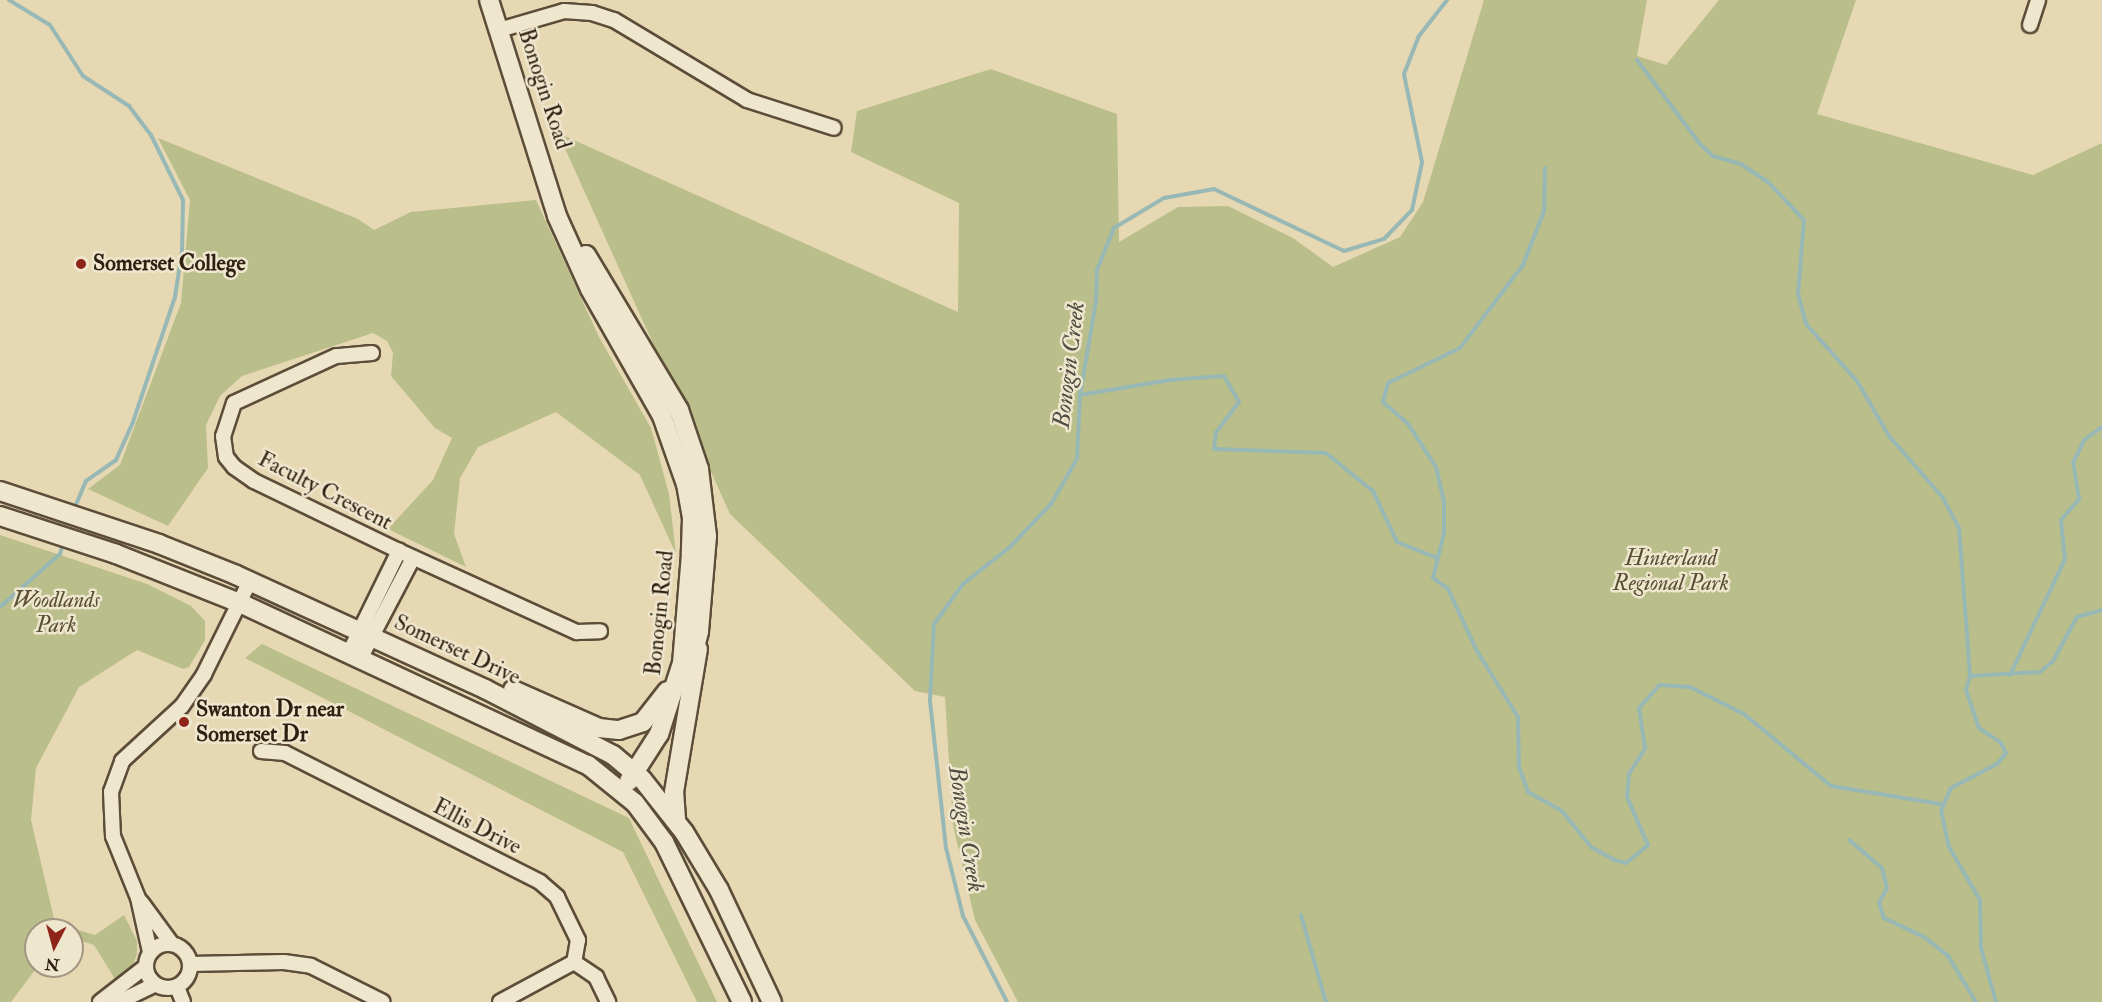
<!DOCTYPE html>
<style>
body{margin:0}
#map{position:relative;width:2102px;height:1002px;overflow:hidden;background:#e7d8b4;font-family:"IM FELL Double Pica",serif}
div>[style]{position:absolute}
.green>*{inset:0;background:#b9be8a}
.stream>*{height:4px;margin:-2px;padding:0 2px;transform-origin:2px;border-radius:2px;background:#98b8b5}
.roads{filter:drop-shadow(2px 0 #5c4d39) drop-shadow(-2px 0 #5c4d39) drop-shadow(0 2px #5c4d39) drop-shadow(0 -2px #5c4d39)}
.street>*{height:14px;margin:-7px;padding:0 7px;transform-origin:7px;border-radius:7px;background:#efe6ce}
.street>.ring{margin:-7px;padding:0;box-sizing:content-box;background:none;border:14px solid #efe6ce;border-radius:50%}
.secondary>*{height:18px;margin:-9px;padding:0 9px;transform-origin:9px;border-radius:9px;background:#efe6ce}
.dots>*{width:16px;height:16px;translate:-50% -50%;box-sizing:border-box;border:3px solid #efe6ce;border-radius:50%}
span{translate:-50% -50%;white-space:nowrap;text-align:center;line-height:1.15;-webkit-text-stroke:5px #efe6ce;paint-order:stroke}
.street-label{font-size:22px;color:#2e1f10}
.poi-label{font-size:22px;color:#2e1f10;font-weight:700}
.left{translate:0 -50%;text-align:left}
.park-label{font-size:22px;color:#584f35;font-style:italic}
.water-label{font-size:24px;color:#4e4d42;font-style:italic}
.north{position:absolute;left:24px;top:918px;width:60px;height:60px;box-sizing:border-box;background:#efe6ce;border:2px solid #a29682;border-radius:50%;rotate:186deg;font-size:16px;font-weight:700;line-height:24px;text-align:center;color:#2e1f10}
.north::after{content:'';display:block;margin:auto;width:21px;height:27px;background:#8f2418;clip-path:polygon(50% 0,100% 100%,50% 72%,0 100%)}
</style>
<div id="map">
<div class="green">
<div style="clip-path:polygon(1484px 0,1647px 0,1637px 56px,1666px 65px,1719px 0,1856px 0,1817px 114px,2033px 175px,2102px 143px,2102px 1002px,1018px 1002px,975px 920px,953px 825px,945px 697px,915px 691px,730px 514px,558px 133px,958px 312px,959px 203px,851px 152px,857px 111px,991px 69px,1117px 114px,1119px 242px,1178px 207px,1228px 206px,1293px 238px,1333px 267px,1400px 237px,1423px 202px)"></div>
<div style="clip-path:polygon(158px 138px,358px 219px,374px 230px,411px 212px,536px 200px,599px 337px,651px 428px,669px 494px,676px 554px,640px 475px,556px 412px,478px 447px,460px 478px,454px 534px,466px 567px,388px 529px,433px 480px,452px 438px,435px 428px,391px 376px,393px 353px,387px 341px,373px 333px,242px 376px,220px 396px,206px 425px,208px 468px,168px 526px,88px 489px,120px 465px,181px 303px,190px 200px)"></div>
<div style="clip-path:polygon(0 535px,147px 584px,191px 606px,205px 621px,205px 640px,189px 667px,183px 669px,137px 650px,79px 687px,36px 768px,31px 820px,55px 923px,95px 935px,124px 915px,137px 941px,137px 954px,132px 967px,115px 979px,94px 945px,72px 938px,72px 930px,36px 930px,38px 966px,11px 1002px,0 1002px)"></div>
<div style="clip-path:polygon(262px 644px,629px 818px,717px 1002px,697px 1002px,623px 852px,245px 658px)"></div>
</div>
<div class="stream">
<div style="left:9px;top:0;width:48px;rotate:31.4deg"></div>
<div style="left:50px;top:25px;width:61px;rotate:57.1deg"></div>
<div style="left:83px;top:76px;width:55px;rotate:33.1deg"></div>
<div style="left:129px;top:106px;width:36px;rotate:53deg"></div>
<div style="left:151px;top:135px;width:72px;rotate:63.8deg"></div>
<div style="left:183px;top:200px;width:51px;rotate:91.1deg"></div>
<div style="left:182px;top:251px;width:47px;rotate:98.7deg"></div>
<div style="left:175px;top:297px;width:132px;rotate:108.6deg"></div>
<div style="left:133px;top:422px;width:42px;rotate:114.1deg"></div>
<div style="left:116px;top:460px;width:37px;rotate:145deg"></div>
<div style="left:86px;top:481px;width:30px;rotate:113deg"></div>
<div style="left:1637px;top:60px;width:105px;rotate:53.1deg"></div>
<div style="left:1700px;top:144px;width:18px;rotate:43deg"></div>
<div style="left:1713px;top:156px;width:29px;rotate:16deg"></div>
<div style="left:1741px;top:164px;width:34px;rotate:34deg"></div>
<div style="left:1769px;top:183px;width:51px;rotate:46.6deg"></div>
<div style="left:1804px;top:220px;width:74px;rotate:94.6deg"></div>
<div style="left:1798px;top:294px;width:31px;rotate:75deg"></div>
<div style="left:1806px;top:324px;width:76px;rotate:48.2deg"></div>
<div style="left:1857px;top:381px;width:64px;rotate:59.8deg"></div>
<div style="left:1889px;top:436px;width:82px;rotate:48.9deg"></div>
<div style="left:1943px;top:498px;width:34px;rotate:62deg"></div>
<div style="left:1959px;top:528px;width:148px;rotate:85.7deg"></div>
<div style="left:1970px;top:676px;width:15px;rotate:106deg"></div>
<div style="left:1966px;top:690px;width:40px;rotate:71.1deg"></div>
<div style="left:1979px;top:728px;width:27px;rotate:34deg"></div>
<div style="left:2001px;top:743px;width:11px;rotate:63deg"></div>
<div style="left:2006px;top:753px;width:14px;rotate:129deg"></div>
<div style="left:1997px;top:764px;width:52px;rotate:152.4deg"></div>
<div style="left:1951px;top:788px;width:24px;rotate:114deg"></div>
<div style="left:1941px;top:810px;width:38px;rotate:78deg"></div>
<div style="left:1949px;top:847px;width:61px;rotate:59.7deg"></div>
<div style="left:1980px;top:900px;width:48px;rotate:88.8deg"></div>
<div style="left:1981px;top:948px;width:56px;rotate:74.5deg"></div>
<div style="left:1545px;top:168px;width:43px;rotate:91.3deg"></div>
<div style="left:1544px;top:211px;width:58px;rotate:111.3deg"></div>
<div style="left:1523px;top:265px;width:104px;rotate:127.2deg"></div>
<div style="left:1460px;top:348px;width:80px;rotate:154.1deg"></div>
<div style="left:1388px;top:383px;width:20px;rotate:105deg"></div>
<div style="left:1383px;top:402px;width:33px;rotate:41deg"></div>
<div style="left:1408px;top:424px;width:51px;rotate:56.9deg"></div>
<div style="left:1436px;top:467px;width:36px;rotate:77deg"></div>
<div style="left:1444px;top:502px;width:31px;rotate:90deg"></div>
<div style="left:1444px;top:533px;width:46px;rotate:103.7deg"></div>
<div style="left:1433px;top:578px;width:19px;rotate:36deg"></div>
<div style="left:1448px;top:589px;width:68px;rotate:64.9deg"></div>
<div style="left:1477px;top:651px;width:78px;rotate:58.2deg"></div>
<div style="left:1518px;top:717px;width:50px;rotate:88.9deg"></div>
<div style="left:1519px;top:767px;width:27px;rotate:70deg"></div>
<div style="left:1528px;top:792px;width:39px;rotate:29deg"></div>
<div style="left:1562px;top:811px;width:46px;rotate:51.1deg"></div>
<div style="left:1591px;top:847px;width:26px;rotate:29deg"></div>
<div style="left:1614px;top:860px;width:12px;rotate:14deg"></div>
<div style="left:1626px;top:863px;width:28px;rotate:-39deg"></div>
<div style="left:1648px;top:845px;width:52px;rotate:-113.6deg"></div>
<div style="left:1627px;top:797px;width:23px;rotate:-85deg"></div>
<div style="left:1629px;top:774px;width:31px;rotate:-58deg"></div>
<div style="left:1645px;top:748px;width:40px;rotate:-98.5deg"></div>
<div style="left:1639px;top:708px;width:31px;rotate:-48deg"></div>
<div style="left:1660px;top:685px;width:30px;rotate:4deg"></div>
<div style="left:1690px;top:687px;width:60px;rotate:26.6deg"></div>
<div style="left:1744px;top:714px;width:113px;rotate:39.6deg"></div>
<div style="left:1831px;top:786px;width:111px;rotate:9.3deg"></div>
<div style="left:1080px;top:395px;width:91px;rotate:-9.5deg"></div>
<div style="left:1170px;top:380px;width:54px;rotate:-4.2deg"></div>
<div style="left:1224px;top:376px;width:30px;rotate:60deg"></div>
<div style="left:1239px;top:402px;width:38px;rotate:127deg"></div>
<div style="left:1216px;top:432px;width:17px;rotate:97deg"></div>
<div style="left:1214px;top:449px;width:112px;rotate:2deg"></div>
<div style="left:1326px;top:453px;width:60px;rotate:39deg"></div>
<div style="left:1373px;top:491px;width:56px;rotate:64.8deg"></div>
<div style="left:1397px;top:542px;width:43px;rotate:21.8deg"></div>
<div style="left:0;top:607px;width:80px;rotate:-41.5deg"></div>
<div style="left:60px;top:554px;width:14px;rotate:-73deg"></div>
<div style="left:2010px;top:675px;width:128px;rotate:-64.6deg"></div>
<div style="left:2065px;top:559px;width:39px;rotate:-96deg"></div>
<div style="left:2061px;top:520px;width:28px;rotate:-49deg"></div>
<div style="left:2079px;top:499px;width:36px;rotate:-99deg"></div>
<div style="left:2073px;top:463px;width:25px;rotate:-64deg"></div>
<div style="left:2084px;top:440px;width:22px;rotate:-36deg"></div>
<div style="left:1970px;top:676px;width:70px;rotate:-3.3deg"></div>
<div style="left:2040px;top:672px;width:17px;rotate:-40deg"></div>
<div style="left:2053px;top:661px;width:50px;rotate:-61.4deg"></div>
<div style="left:2077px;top:617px;width:26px;rotate:-16deg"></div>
<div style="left:1849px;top:840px;width:43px;rotate:40.3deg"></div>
<div style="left:1882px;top:868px;width:21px;rotate:76deg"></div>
<div style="left:1887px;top:888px;width:17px;rotate:118deg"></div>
<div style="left:1879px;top:903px;width:16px;rotate:72deg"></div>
<div style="left:1884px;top:918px;width:44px;rotate:25.4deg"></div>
<div style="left:1924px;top:937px;width:31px;rotate:38deg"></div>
<div style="left:1948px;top:956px;width:54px;rotate:58.7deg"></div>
<div style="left:1301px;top:915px;width:91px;rotate:74deg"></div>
<div style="left:1007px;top:1002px;width:97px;rotate:-117.1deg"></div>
<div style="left:963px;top:916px;width:70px;rotate:-104deg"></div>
<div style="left:946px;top:848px;width:149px;rotate:-96.2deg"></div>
<div style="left:930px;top:700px;width:76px;rotate:-87deg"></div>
<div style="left:934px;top:624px;width:49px;rotate:-54.1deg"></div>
<div style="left:963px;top:584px;width:60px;rotate:-38.2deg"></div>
<div style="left:1010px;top:547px;width:59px;rotate:-46.4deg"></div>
<div style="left:1051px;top:504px;width:52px;rotate:-60deg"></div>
<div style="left:1077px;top:459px;width:64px;rotate:-87.3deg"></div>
<div style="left:1080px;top:395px;width:95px;rotate:-80.3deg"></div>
<div style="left:1096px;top:301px;width:31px;rotate:-88deg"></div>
<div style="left:1097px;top:270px;width:45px;rotate:-68deg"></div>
<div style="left:1114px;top:228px;width:58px;rotate:-31deg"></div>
<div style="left:1164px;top:198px;width:51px;rotate:-10.2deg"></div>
<div style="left:1214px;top:189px;width:144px;rotate:25.5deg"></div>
<div style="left:1344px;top:251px;width:42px;rotate:-16.7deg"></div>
<div style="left:1384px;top:239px;width:40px;rotate:-46deg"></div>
<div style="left:1412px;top:210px;width:49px;rotate:-78.2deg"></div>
<div style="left:1422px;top:162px;width:90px;rotate:-101.6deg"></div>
<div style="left:1404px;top:74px;width:41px;rotate:-68.5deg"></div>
<div style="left:1419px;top:36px;width:46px;rotate:-52.1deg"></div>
</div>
<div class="roads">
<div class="street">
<div style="left:2030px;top:25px;width:26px;rotate:-72deg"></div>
<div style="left:499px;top:30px;width:68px;rotate:-16.3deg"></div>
<div style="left:564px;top:11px;width:28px;rotate:4deg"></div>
<div style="left:592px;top:13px;width:23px;rotate:18deg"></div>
<div style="left:614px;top:20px;width:155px;rotate:31deg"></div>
<div style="left:747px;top:100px;width:91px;rotate:17.8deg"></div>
<div style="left:372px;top:353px;width:36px;rotate:175deg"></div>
<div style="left:336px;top:356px;width:112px;rotate:155.3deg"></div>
<div style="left:234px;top:403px;width:35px;rotate:108deg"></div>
<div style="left:223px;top:436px;width:21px;rotate:82deg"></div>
<div style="left:226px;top:457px;width:13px;rotate:51deg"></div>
<div style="left:234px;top:467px;width:24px;rotate:35deg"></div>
<div style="left:254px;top:481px;width:161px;rotate:25.8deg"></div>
<div style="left:399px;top:551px;width:196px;rotate:24.5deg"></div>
<div style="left:577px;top:632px;width:23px;rotate:-2deg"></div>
<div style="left:349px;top:653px;width:114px;rotate:-63.9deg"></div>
<div style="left:360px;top:659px;width:114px;rotate:-62.3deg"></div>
<div style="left:261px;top:751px;width:24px;rotate:5deg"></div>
<div style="left:285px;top:753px;width:286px;rotate:26.8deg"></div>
<div style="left:540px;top:882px;width:23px;rotate:41deg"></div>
<div style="left:557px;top:897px;width:48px;rotate:64deg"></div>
<div style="left:578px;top:940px;width:22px;rotate:100deg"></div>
<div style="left:141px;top:902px;width:52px;rotate:53.6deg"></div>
<div class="ring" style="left:146px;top:944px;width:30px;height:30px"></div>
<div style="left:150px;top:952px;width:55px;rotate:-102.5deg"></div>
<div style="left:138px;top:898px;width:67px;rotate:-112deg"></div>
<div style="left:113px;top:836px;width:44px;rotate:-92.6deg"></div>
<div style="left:111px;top:792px;width:33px;rotate:-70deg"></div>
<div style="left:122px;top:761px;width:81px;rotate:-42.5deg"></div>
<div style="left:182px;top:706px;width:39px;rotate:-55deg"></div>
<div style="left:204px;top:674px;width:104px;rotate:-63.7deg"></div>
<div style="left:574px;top:962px;width:27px;rotate:34deg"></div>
<div style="left:596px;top:977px;width:28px;rotate:64deg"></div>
<div style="left:190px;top:964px;width:94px;rotate:-1.2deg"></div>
<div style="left:284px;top:962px;width:27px;rotate:8deg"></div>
<div style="left:311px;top:966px;width:80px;rotate:26.6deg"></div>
<div style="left:177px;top:987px;width:16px;rotate:68deg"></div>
<div style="left:100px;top:1002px;width:57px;rotate:-37.9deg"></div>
<div style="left:119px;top:1002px;width:39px;rotate:-26deg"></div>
<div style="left:500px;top:1002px;width:84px;rotate:-28.4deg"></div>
</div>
<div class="secondary">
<div style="left:489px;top:0;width:226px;rotate:72.5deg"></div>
<div style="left:557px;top:216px;width:80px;rotate:65.7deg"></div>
<div style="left:590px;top:289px;width:146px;rotate:60.4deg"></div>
<div style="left:662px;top:416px;width:72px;rotate:70.6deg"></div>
<div style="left:686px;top:484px;width:35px;rotate:80deg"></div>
<div style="left:692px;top:518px;width:36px;rotate:92deg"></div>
<div style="left:691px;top:554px;width:109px;rotate:94.7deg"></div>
<div style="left:682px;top:663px;width:75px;rotate:107.9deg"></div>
<div style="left:659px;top:734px;width:56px;rotate:122.6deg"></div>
<div style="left:586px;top:255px;width:181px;rotate:59deg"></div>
<div style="left:679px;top:410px;width:62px;rotate:71.3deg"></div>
<div style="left:699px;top:469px;width:67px;rotate:83.2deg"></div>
<div style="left:707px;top:536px;width:96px;rotate:94.8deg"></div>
<div style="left:699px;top:632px;width:31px;rotate:105deg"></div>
<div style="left:0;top:491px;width:168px;rotate:18.4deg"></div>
<div style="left:159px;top:544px;width:83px;rotate:21.9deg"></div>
<div style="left:236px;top:575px;width:274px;rotate:24.6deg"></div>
<div style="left:485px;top:689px;width:144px;rotate:27.3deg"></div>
<div style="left:613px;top:755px;width:38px;rotate:40deg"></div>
<div style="left:642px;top:779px;width:68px;rotate:51.6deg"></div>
<div style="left:684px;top:832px;width:68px;rotate:58.9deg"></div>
<div style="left:719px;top:890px;width:124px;rotate:64.7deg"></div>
<div style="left:0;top:516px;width:122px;rotate:18.1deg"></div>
<div style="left:116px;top:554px;width:133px;rotate:21.6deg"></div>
<div style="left:240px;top:603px;width:384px;rotate:25deg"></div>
<div style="left:588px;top:765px;width:60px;rotate:39deg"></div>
<div style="left:635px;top:803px;width:49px;rotate:53.4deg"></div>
<div style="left:664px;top:842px;width:178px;rotate:64deg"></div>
<div style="left:513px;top:690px;width:94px;rotate:23.8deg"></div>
<div style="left:599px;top:728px;width:20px;rotate:6deg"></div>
<div style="left:619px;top:730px;width:25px;rotate:-18deg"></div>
<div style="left:643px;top:722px;width:39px;rotate:-52deg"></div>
<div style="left:676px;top:819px;width:27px;rotate:-94deg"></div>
<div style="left:674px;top:792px;width:145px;rotate:-80.5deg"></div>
</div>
</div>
<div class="dots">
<div style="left:81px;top:264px;background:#8f2418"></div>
<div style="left:184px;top:722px;background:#8f2418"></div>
</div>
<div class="street-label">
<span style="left:544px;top:89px;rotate:72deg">Bonogin Road</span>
<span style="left:325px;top:491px;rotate:27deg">Faculty Crescent</span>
<span style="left:660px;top:613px;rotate:-84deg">Bonogin Road</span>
<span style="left:457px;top:650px;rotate:25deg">Somerset Drive</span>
<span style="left:477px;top:827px;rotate:27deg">Ellis Drive</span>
</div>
<div class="poi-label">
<span class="left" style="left:93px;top:264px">Somerset College</span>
<span class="left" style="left:196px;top:722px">Swanton Dr near<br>Somerset Dr</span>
</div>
<div class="park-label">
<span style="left:1671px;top:571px">Hinterland<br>Regional Park</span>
<span style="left:56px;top:613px">Woodlands<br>Park</span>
</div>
<div class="water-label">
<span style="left:1069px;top:365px;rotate:-83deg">Bonogin Creek</span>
<span style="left:966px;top:829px;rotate:81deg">Bonogin Creek</span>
</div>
<div class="north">N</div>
</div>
